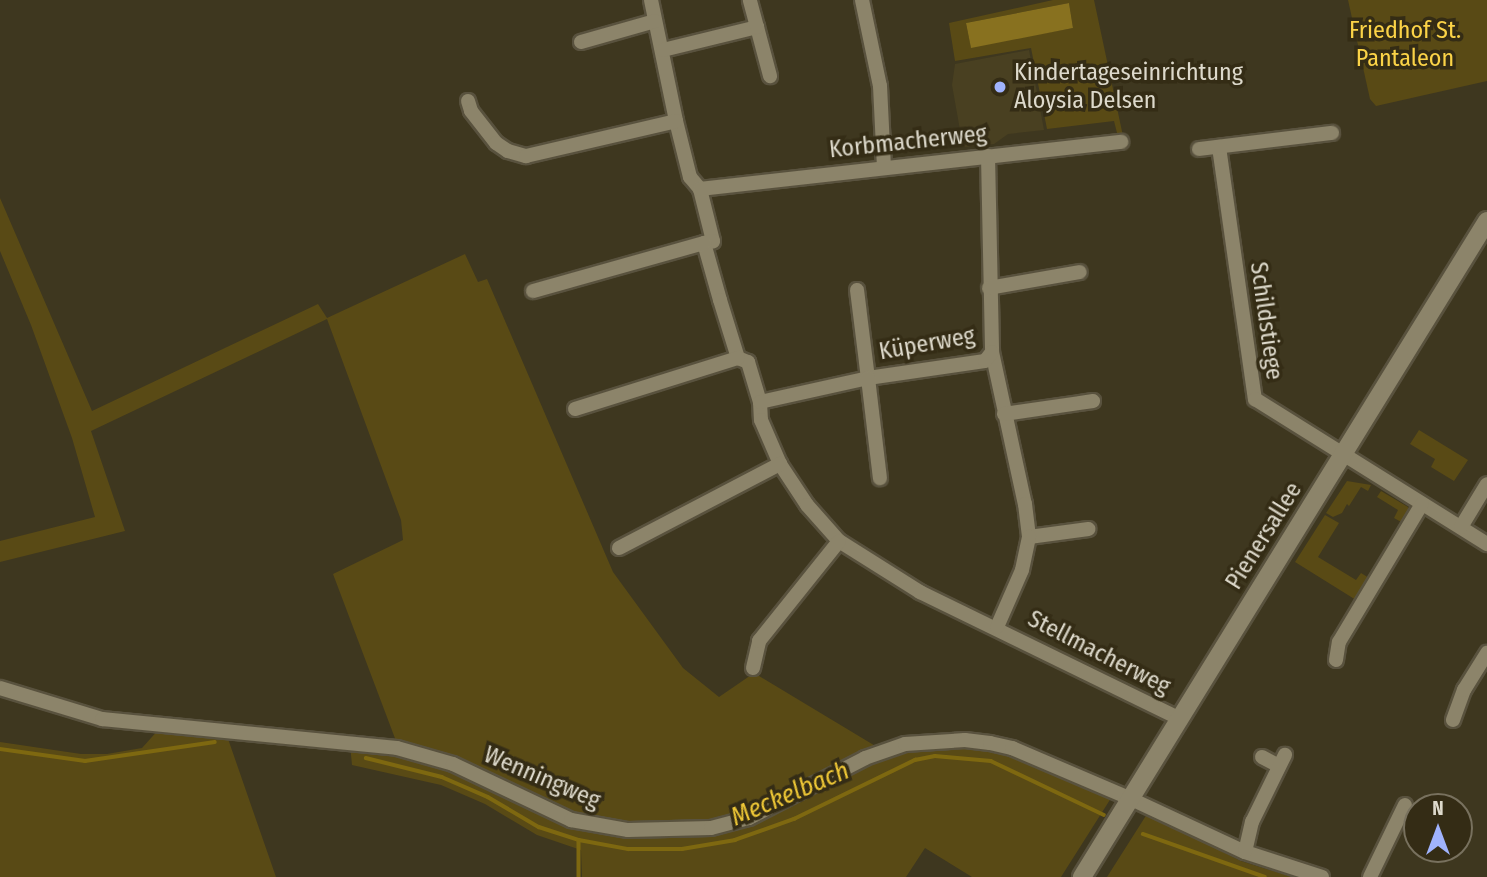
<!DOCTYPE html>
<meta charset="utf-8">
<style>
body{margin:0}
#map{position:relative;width:1487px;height:877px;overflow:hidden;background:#3e371f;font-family:"Fira Sans Condensed",sans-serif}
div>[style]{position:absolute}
.built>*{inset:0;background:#494021}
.green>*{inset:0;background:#594a15}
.forest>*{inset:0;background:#88711f}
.stream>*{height:3.5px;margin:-1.75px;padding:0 1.75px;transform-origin:1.75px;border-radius:1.75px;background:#7e6810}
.roads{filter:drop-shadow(2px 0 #59523e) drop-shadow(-2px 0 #59523e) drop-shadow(0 2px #59523e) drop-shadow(0 -2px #59523e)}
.street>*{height:14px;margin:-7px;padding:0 7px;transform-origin:7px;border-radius:7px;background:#8c846a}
.secondary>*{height:18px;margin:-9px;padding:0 9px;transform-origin:9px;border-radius:9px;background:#8c846a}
.dots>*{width:19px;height:19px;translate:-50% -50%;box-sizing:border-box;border:4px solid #342c15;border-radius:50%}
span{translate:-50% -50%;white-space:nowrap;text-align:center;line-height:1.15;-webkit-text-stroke:7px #342c15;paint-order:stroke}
.park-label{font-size:24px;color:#fbd347}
.poi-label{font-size:24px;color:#ddd9cb}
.left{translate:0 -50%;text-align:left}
.street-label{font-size:24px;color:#ddd9cb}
.water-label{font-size:26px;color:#eec736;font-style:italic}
.north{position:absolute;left:1403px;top:793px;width:70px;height:70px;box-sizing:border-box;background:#342c15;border:2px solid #78715e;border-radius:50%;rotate:0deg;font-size:19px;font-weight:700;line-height:28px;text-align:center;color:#ddd9cb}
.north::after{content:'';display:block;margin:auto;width:24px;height:32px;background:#a0b3fd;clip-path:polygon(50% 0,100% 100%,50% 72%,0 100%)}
</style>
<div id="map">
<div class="built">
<div style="clip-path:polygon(1029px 50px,1044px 130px,1008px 134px,994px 144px,963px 147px,952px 85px,955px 64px)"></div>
</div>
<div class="green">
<div style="clip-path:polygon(evenodd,1053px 0,1094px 0,1123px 136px,1118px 137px,1114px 121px,1047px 129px,1031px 48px,955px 61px,949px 23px,1053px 0,1069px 3px,1073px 28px,971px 47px,966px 23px,1069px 3px)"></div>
<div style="clip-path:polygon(1348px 0,1487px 0,1487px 81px,1376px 106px,1370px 99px)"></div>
<div style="clip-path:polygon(0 198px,92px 411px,318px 304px,327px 318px,465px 254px,478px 282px,487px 279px,613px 572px,683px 668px,719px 697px,754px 673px,877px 747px,762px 807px,708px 823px,674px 826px,595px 823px,396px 741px,333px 574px,403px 540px,401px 520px,327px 319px,91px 431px,125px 531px,0 562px,0 541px,95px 517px,72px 438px,31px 325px,0 251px)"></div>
<div style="clip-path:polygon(1419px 430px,1468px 460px,1454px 481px,1431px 467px,1435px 459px,1410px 444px)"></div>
<div style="clip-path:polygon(1347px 481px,1371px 485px,1368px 491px,1361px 487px,1349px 506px,1347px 504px,1342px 513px,1333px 517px,1326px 513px)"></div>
<div style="clip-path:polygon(1381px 491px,1408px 507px,1409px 511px,1403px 523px,1394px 518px,1398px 510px,1377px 497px)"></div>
<div style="clip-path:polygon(1325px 515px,1339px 523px,1318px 557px,1356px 580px,1361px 573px,1369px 578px,1356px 600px,1295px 562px)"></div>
<div style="clip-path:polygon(160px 728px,226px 733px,276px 877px,0 877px,0 742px,81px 754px,107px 754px,142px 748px)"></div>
<div style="clip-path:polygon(350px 744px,435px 763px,569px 825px,594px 832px,627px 835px,713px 832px,749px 822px,791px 805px,889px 754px,908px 749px,970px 746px,1011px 753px,1113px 795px,1061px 877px,972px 877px,925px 848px,906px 877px,582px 877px,581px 850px,537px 835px,485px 804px,441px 785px,352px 765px)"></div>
<div style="clip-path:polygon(1147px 814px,1241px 861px,1292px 877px,1107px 877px)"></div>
</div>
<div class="forest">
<div style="clip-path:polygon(1069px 3px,1073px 28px,971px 48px,966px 23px)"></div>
</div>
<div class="stream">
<div style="left:0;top:749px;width:86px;rotate:8deg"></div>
<div style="left:85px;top:761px;width:131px;rotate:-8.3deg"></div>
<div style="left:366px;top:758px;width:78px;rotate:14deg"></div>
<div style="left:442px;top:777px;width:50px;rotate:23.5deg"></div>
<div style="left:488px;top:797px;width:59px;rotate:30.5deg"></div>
<div style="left:539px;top:827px;width:42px;rotate:18deg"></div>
<div style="left:579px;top:840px;width:50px;rotate:10.4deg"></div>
<div style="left:628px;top:849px;width:54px"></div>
<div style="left:682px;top:849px;width:54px;rotate:-9.6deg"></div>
<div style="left:735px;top:840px;width:63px;rotate:-19.6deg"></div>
<div style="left:794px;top:819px;width:135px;rotate:-26deg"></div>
<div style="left:915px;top:760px;width:20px;rotate:-11deg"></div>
<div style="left:935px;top:756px;width:56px;rotate:5.1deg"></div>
<div style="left:991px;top:761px;width:125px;rotate:25.5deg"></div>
<div style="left:1143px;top:834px;width:129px;rotate:19.4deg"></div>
<div style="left:579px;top:841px;width:36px;rotate:90deg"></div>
</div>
<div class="roads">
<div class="street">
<div style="left:651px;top:0;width:124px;rotate:78.3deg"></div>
<div style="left:676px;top:121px;width:58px;rotate:76deg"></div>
<div style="left:690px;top:177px;width:16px;rotate:50deg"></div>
<div style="left:700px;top:189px;width:54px;rotate:76deg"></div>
<div style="left:713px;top:241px;width:9px;rotate:167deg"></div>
<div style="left:704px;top:243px;width:59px;rotate:74.3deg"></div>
<div style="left:720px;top:300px;width:61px;rotate:72.8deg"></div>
<div style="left:738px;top:358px;width:11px;rotate:22deg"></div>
<div style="left:748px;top:362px;width:42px;rotate:73.3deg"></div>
<div style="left:760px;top:402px;width:18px;rotate:87deg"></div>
<div style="left:761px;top:420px;width:48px;rotate:66.6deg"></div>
<div style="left:780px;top:464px;width:49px;rotate:56.6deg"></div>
<div style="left:807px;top:505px;width:48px;rotate:48.4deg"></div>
<div style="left:839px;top:541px;width:96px;rotate:32.2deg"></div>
<div style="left:920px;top:592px;width:289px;rotate:26deg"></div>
<div style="left:862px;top:0;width:88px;rotate:78.2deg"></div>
<div style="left:880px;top:86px;width:82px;rotate:87.2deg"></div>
<div style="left:757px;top:27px;width:51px;rotate:75.1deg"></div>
<div style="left:581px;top:42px;width:77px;rotate:-15.8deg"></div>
<div style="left:663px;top:50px;width:97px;rotate:-13.7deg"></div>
<div style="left:757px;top:27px;width:28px;rotate:-105deg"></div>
<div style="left:468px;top:101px;width:10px;rotate:73deg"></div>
<div style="left:471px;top:111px;width:41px;rotate:52deg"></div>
<div style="left:496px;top:143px;width:14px;rotate:34deg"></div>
<div style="left:508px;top:151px;width:19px;rotate:16deg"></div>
<div style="left:526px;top:156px;width:154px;rotate:-13.1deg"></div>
<div style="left:1219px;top:147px;width:255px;rotate:81.9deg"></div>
<div style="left:1255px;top:399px;width:274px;rotate:32deg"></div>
<div style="left:1199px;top:149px;width:134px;rotate:-6.9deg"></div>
<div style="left:988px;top:156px;width:196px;rotate:88.8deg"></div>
<div style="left:992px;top:352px;width:156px;rotate:77.8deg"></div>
<div style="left:1025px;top:504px;width:33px;rotate:83deg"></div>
<div style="left:1029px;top:537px;width:60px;rotate:-7.7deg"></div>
<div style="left:700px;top:189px;width:424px;rotate:-6.4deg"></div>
<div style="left:989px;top:288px;width:92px;rotate:-10deg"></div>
<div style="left:857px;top:290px;width:89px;rotate:82.9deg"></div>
<div style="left:868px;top:378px;width:118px;rotate:-8.3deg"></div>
<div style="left:985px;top:361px;width:11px;rotate:-52deg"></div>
<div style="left:533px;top:291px;width:178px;rotate:-15.7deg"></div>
<div style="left:760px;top:402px;width:111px;rotate:-12.5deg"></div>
<div style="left:868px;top:378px;width:101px;rotate:83.2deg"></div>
<div style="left:575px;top:409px;width:171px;rotate:-17.4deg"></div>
<div style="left:1004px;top:414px;width:90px;rotate:-8.3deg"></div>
<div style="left:1461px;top:527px;width:50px;rotate:-58.8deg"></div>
<div style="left:619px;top:548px;width:182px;rotate:-27.6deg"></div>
<div style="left:997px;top:627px;width:62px;rotate:-66.3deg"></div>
<div style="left:1022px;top:570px;width:34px;rotate:-78deg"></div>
<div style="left:1336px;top:660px;width:18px;rotate:-81deg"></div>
<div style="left:1339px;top:642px;width:161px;rotate:-59deg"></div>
<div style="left:753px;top:668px;width:28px;rotate:-77deg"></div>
<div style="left:759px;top:641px;width:128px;rotate:-51.3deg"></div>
<div style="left:0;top:688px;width:107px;rotate:16.9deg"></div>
<div style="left:102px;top:719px;width:296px;rotate:5.6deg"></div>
<div style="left:397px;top:748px;width:58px;rotate:15.9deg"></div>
<div style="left:453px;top:764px;width:131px;rotate:25.4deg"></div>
<div style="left:571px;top:820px;width:58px;rotate:10deg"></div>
<div style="left:628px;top:830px;width:83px;rotate:-1.4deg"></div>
<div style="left:711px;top:828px;width:39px;rotate:-15deg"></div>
<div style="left:749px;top:818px;width:131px;rotate:-27.3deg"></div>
<div style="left:865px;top:758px;width:42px;rotate:-19.3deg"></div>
<div style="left:905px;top:744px;width:60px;rotate:-3.8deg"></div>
<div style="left:965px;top:740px;width:25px;rotate:7deg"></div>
<div style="left:990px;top:743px;width:23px;rotate:13deg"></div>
<div style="left:1012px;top:748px;width:127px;rotate:23.1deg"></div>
<div style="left:1129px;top:798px;width:128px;rotate:25deg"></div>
<div style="left:1245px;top:852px;width:81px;rotate:18deg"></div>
<div style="left:1453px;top:720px;width:32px;rotate:-70deg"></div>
<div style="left:1464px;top:690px;width:44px;rotate:-58.1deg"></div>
<div style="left:1262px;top:757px;width:19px;rotate:28deg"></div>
<div style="left:1245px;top:852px;width:31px;rotate:-77deg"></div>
<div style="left:1252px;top:822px;width:75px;rotate:-63.8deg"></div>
<div style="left:1370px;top:877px;width:80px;rotate:-64.1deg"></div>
</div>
<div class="secondary">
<div style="left:1082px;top:877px;width:771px;rotate:-58.31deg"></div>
</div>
</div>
<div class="dots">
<div style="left:1000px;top:87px;background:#a0b3fd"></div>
</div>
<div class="park-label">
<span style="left:1405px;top:45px">Friedhof St.<br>Pantaleon</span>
</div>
<div class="poi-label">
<span class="left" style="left:1014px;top:87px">Kindertageseinrichtung<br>Aloysia Delsen</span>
</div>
<div class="street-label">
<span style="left:908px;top:142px;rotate:-6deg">Korbmacherweg</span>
<span style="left:1266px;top:321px;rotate:82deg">Schildstiege</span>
<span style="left:927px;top:344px;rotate:-10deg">Küperweg</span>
<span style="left:1264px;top:536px;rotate:-58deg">Pienersallee</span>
<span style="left:1099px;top:653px;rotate:27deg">Stellmacherweg</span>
<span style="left:542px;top:778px;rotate:23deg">Wenningweg</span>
</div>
<div class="water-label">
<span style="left:790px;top:794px;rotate:-23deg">Meckelbach</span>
</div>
<div class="north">N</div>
</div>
